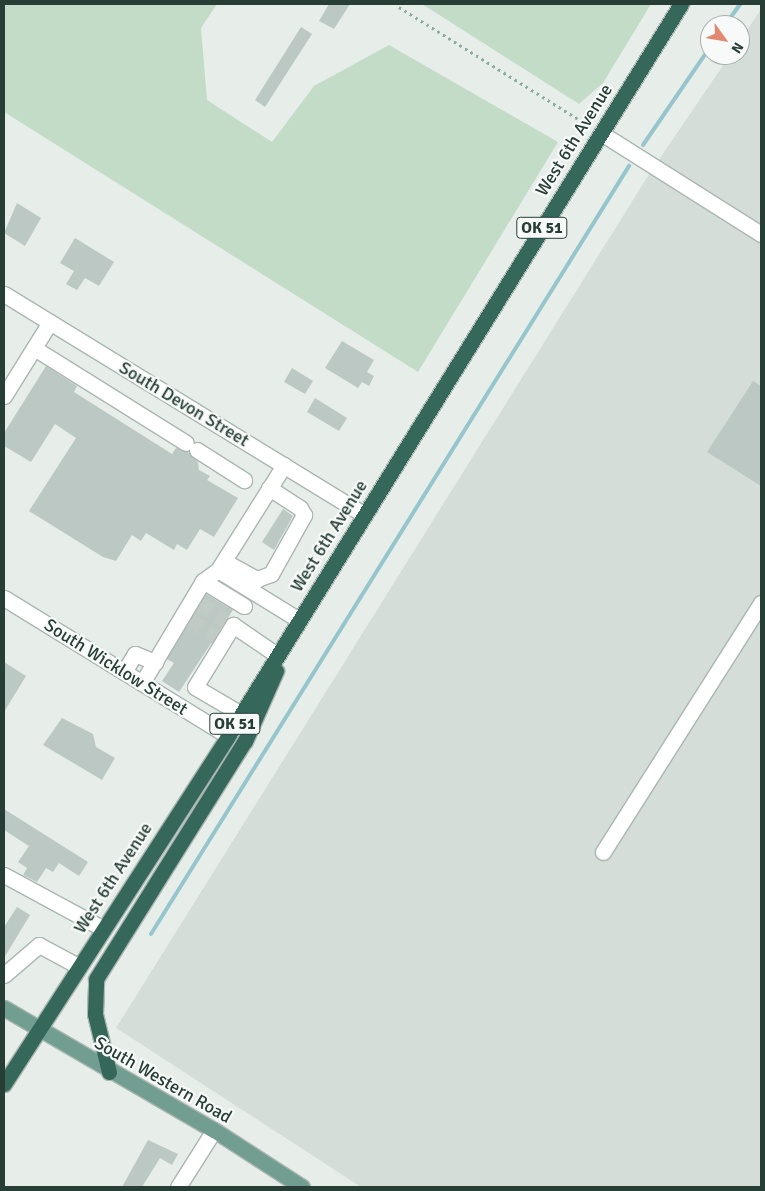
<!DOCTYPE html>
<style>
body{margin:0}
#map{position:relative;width:765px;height:1191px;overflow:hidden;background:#e7eeea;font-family:Signika,sans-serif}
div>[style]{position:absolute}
.built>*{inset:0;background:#d5ddd9}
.green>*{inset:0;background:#c2dcc8}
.stream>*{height:4px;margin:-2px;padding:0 2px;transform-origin:2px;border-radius:2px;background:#96c6cb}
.building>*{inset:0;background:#bcc8c3}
.minor-tunnel>*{height:15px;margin-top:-7.5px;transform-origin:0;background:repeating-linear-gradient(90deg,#c1cbc6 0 15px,transparent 0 23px)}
.path>*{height:2.5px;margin-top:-1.25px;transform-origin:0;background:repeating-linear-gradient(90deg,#8bada1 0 2.5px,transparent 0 6.5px)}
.roads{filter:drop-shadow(1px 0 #aab6b1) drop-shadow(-1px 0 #aab6b1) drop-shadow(0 1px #aab6b1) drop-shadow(0 -1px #aab6b1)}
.minor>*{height:15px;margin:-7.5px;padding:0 7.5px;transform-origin:7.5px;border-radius:7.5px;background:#fff}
.major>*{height:15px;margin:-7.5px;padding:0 7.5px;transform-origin:7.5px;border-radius:7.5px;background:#719e90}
.highway>*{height:15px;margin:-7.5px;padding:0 7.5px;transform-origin:7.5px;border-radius:7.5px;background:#36675b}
span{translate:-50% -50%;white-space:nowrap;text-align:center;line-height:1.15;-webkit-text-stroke:4.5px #f7faf8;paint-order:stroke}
.shield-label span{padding:1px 4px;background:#f7faf8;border:1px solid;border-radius:4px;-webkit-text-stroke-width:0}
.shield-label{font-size:16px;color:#273e37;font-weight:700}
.street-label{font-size:18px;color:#273e37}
.frame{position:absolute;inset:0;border:5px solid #273e37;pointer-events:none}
.north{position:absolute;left:700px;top:15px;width:50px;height:50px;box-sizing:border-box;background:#f7faf8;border:1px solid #a4afab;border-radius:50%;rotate:122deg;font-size:14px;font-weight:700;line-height:20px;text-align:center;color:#273e37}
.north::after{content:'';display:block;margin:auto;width:18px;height:22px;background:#e28770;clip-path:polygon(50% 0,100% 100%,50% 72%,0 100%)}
</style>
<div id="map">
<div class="built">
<div style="clip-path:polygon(761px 9px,761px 1187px,361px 1187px,116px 1028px,648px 176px,730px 55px,740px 55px,740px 41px)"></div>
</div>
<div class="green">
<div style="clip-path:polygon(4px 4px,217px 4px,201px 28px,207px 100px,272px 142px,314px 86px,389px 45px,558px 142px,418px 372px,4px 112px)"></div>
<div style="clip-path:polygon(422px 4px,651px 4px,603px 83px,579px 104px)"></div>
</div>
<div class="stream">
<div style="left:725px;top:25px;width:26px;rotate:-54deg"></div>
<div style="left:643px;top:145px;width:119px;rotate:-55.6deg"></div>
<div style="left:151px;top:934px;width:905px;rotate:-58.1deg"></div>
</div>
<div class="building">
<div style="clip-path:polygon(329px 4px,350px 4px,334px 29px,319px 21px)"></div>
<div style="clip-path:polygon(301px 27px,312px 34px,265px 107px,255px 100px)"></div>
<div style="clip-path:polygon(17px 203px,41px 218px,25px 246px,4px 233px)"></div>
<div style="clip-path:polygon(75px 238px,114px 262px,99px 286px,85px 278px,77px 290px,66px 284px,74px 271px,60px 263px)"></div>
<div style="clip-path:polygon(342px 341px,374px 360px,367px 372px,374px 376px,369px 386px,362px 382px,358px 388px,325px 368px)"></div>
<div style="clip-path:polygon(46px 366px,77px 386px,74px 392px,172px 454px,176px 448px,188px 452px,198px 462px,199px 470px,210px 476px,207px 480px,238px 498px,214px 537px,200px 529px,187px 550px,177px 544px,174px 550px,146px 533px,141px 541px,132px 535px,116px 561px,103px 557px,29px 511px,76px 438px,55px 424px,31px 462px,4px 446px,4px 433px)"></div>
<div style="clip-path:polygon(292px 368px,313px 381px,305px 394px,284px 382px)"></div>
<div style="clip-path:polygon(753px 381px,761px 386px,761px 486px,707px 452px)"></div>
<div style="clip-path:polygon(315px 398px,347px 418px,339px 431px,307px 412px)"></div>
<div style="clip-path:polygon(283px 509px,293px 516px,274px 550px,262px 542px)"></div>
<div style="clip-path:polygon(206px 594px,233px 610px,179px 692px,162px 681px,174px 663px,167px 659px)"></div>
<div style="clip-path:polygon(4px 662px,26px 676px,4px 712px)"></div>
<div style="clip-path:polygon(62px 718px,93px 734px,96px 747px,115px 758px,102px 780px,43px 745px)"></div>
<div style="clip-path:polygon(4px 809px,88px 862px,79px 876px,59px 863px,53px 872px,46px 868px,37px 882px,23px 875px,27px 868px,18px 862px,29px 846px,4px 830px)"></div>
<div style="clip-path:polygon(17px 907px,30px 915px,4px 958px,4px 927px)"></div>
<div style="clip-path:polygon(148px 1140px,178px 1154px,172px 1165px,160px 1158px,142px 1187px,122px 1187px)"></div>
</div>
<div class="minor-tunnel">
<div style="left:198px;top:603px;width:33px;rotate:33deg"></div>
<div style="left:188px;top:619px;width:34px;rotate:32deg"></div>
</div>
<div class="path">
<div style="left:399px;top:7px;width:226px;rotate:32deg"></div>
</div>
<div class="roads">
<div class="minor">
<div style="left:601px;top:133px;width:189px;rotate:32.3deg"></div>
<div style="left:4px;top:294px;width:423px;rotate:31.5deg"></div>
<div style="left:34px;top:348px;width:179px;rotate:32deg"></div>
<div style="left:4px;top:396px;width:87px;rotate:-58.1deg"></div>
<div style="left:197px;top:450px;width:56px;rotate:32.6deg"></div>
<div style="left:224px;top:561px;width:38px;rotate:29deg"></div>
<div style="left:257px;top:579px;width:15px;rotate:-20deg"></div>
<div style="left:271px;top:574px;width:68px;rotate:-60.8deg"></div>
<div style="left:304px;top:515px;width:8px;rotate:-120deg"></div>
<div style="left:300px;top:508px;width:37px;rotate:-147deg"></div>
<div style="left:218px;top:570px;width:124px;rotate:-57.8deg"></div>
<div style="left:203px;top:581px;width:48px;rotate:31.4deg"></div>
<div style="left:4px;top:598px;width:263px;rotate:31.6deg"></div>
<div style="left:124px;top:672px;width:21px;rotate:-59deg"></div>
<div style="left:135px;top:654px;width:22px;rotate:22deg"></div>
<div style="left:142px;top:683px;width:119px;rotate:-59.1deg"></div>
<div style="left:203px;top:581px;width:19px;rotate:-36deg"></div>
<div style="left:218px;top:570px;width:95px;rotate:31.7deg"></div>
<div style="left:241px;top:714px;width:53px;rotate:-149.6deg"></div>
<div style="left:195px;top:687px;width:73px;rotate:-58.5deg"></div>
<div style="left:233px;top:625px;width:53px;rotate:34.3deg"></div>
<div style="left:603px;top:852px;width:295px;rotate:-57.6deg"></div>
<div style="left:4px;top:875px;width:111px;rotate:28.4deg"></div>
<div style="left:4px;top:975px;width:46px;rotate:-40.6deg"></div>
<div style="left:39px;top:945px;width:44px;rotate:28.3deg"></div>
<div style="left:178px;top:1187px;width:67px;rotate:-57.7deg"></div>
</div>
<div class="major">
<div style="left:4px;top:1008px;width:243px;rotate:30.2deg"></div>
<div style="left:214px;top:1130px;width:105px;rotate:32.9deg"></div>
</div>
<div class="highway">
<div style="left:109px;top:1072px;width:60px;rotate:-103.6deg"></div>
<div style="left:95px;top:1014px;width:35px;rotate:-88deg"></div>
<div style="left:96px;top:979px;width:281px;rotate:-58deg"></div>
<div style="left:245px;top:741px;width:77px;rotate:-66.1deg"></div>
<div style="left:4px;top:1084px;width:414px;rotate:-57.2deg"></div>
<div style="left:228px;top:736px;width:861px;rotate:-58.25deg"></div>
</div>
</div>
<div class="shield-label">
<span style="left:542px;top:228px">OK 51</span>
<span style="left:235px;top:724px">OK 51</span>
</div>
<div class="street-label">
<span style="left:574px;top:140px;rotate:-58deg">West 6th Avenue</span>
<span style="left:184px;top:404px;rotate:31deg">South Devon Street</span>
<span style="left:329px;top:536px;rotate:-58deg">West 6th Avenue</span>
<span style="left:116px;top:667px;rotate:32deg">South Wicklow Street</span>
<span style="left:113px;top:878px;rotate:-57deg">West 6th Avenue</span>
<span style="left:163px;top:1080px;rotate:30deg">South Western Road</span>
</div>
<div class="frame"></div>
<div class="north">N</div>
</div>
